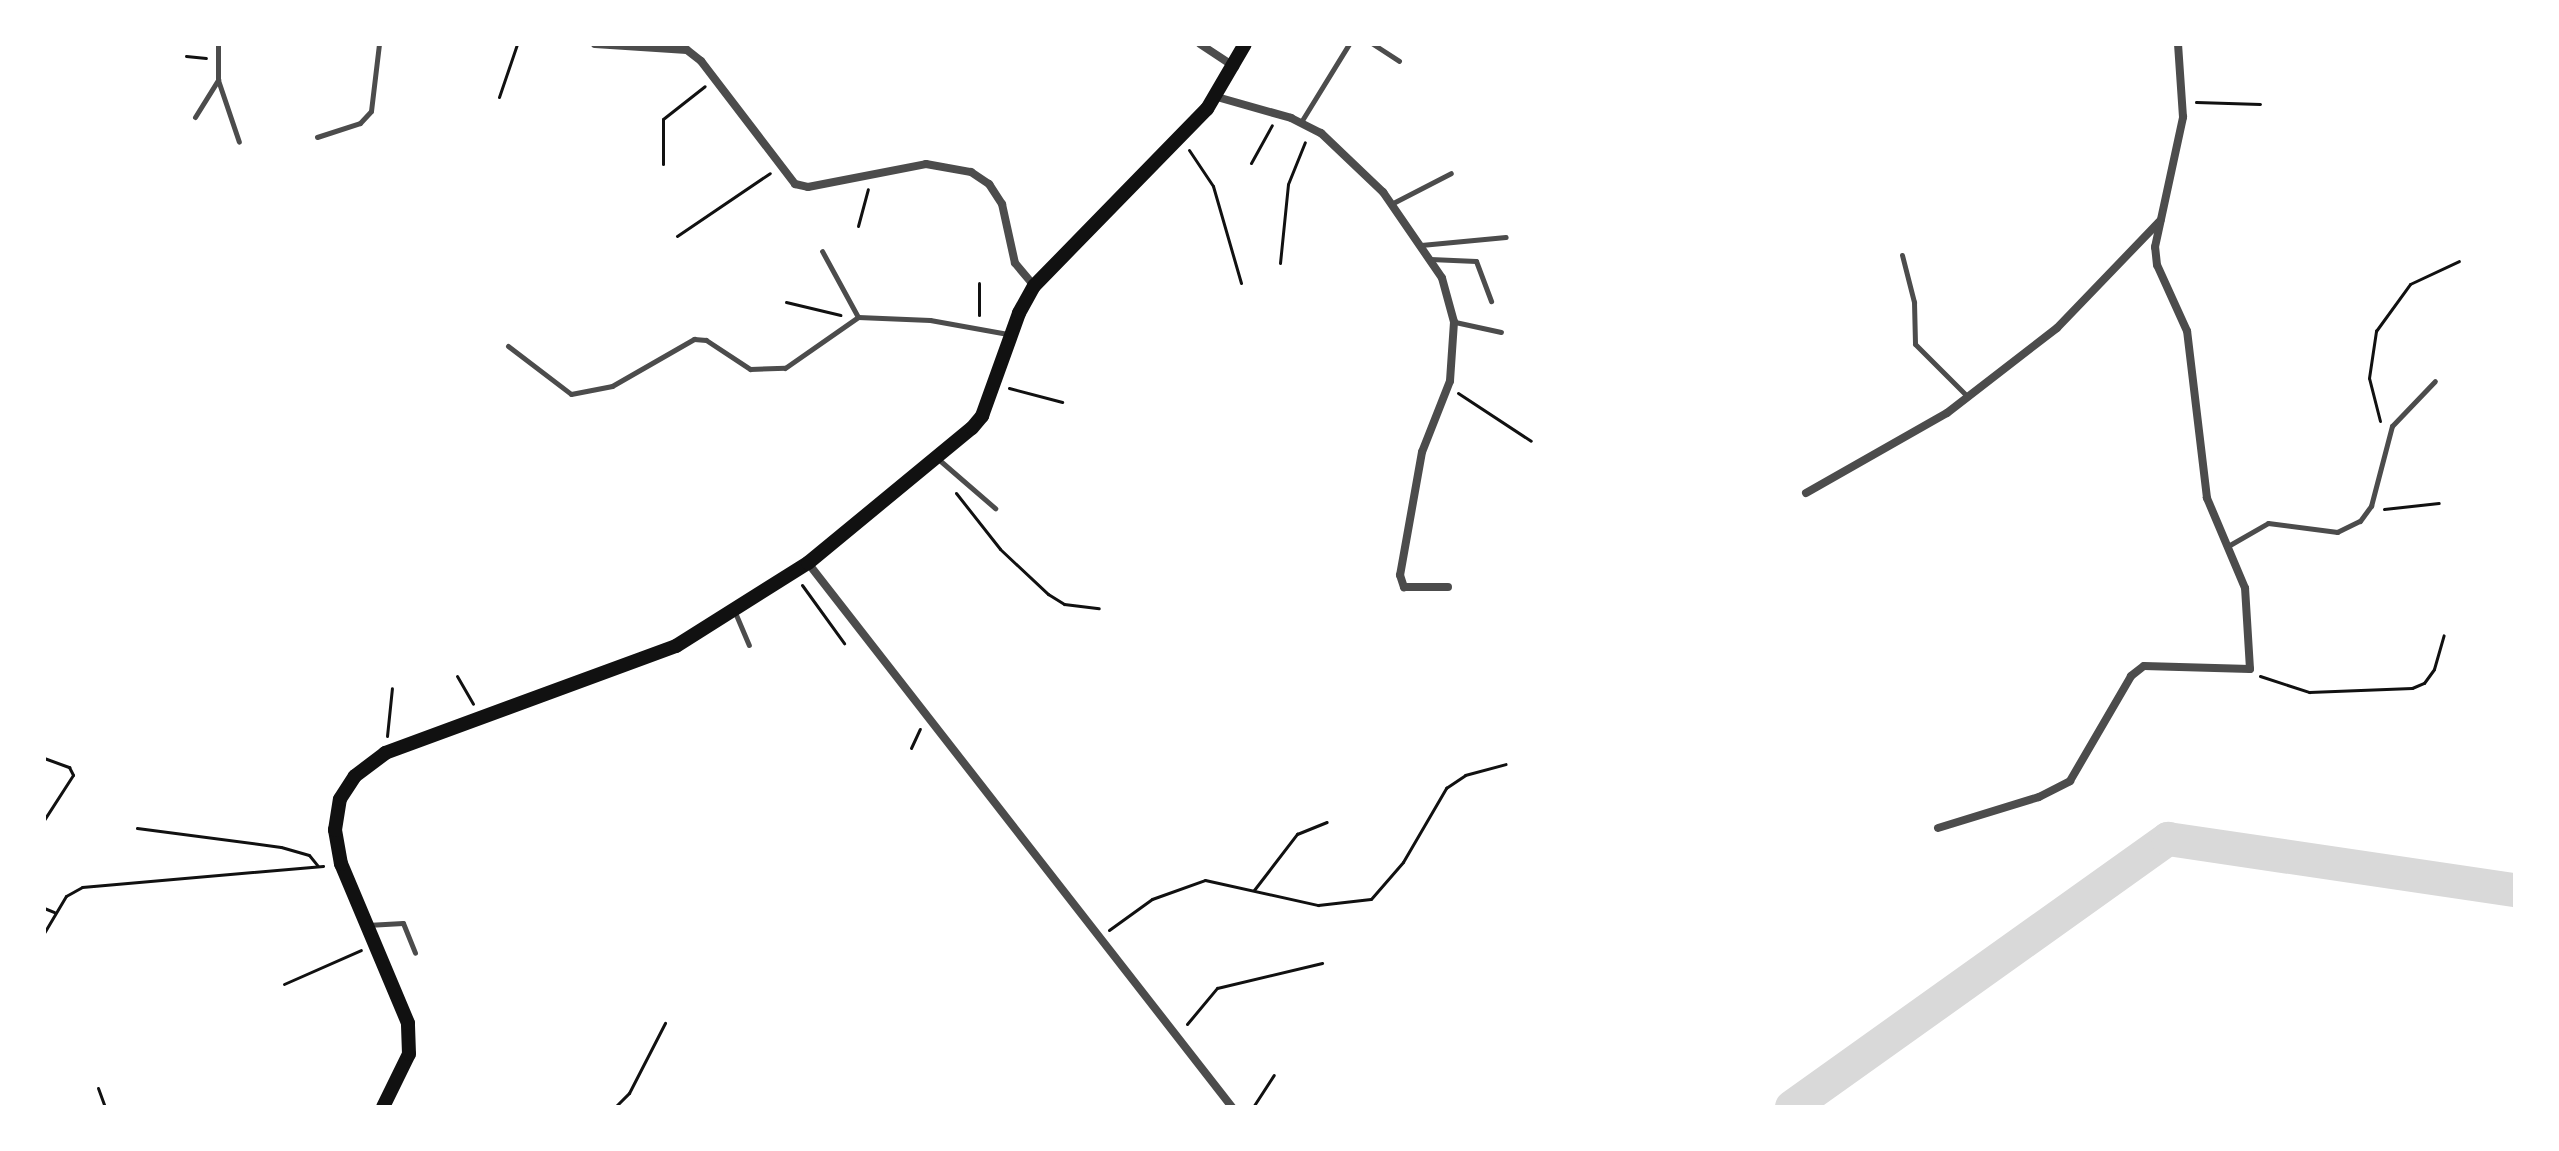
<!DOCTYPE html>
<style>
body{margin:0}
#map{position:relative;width:2559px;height:1151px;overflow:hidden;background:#fff;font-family:"Noto Serif",serif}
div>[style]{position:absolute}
.river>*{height:34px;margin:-17px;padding:0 17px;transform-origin:17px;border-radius:17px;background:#d9d9d9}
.path>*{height:3px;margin:-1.5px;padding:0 1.5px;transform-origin:1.5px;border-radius:1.5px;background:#111}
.service>*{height:5px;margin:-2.5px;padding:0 2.5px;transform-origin:2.5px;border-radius:2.5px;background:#4c4c4c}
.minor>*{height:8px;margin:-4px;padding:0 4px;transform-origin:4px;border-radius:4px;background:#4c4c4c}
.secondary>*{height:14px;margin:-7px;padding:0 7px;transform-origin:7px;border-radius:7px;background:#111}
span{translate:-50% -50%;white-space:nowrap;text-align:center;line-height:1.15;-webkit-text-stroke:6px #fff;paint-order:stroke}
.frame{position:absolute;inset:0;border:46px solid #fff;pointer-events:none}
</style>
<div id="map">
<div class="river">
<div style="left:1792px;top:1107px;width:462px;rotate:-35.5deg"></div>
<div style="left:2168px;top:839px;width:351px;rotate:8.4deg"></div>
</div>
<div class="path">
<div style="left:186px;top:56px;width:20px;rotate:6deg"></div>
<div style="left:499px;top:97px;width:56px;rotate:-71.2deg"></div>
<div style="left:2196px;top:102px;width:64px;rotate:1.8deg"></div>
<div style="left:1189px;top:150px;width:43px;rotate:56.3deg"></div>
<div style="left:1213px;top:186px;width:101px;rotate:73.9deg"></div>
<div style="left:1251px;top:163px;width:43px;rotate:-61.1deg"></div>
<div style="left:663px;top:164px;width:45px;rotate:-90deg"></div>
<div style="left:663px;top:119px;width:53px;rotate:-38.2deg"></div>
<div style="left:858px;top:226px;width:38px;rotate:-75deg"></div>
<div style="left:677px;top:236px;width:112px;rotate:-34.1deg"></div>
<div style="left:1280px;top:263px;width:79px;rotate:-84.2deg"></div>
<div style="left:1288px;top:184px;width:45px;rotate:-68deg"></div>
<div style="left:979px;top:283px;width:32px;rotate:90deg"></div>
<div style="left:786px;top:302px;width:56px;rotate:13.5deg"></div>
<div style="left:1009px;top:388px;width:55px;rotate:14.8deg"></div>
<div style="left:1458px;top:393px;width:87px;rotate:33.3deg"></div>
<div style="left:2380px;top:421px;width:44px;rotate:-104.3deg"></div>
<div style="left:2369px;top:378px;width:48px;rotate:-81.5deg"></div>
<div style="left:2376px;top:331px;width:58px;rotate:-54.1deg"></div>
<div style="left:2410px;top:284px;width:54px;rotate:-25.1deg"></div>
<div style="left:956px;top:493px;width:71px;rotate:51.8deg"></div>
<div style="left:1000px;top:549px;width:66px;rotate:43.2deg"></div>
<div style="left:1048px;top:594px;width:19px;rotate:32deg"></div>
<div style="left:1064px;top:604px;width:35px;rotate:7deg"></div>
<div style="left:2384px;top:509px;width:55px;rotate:-6.2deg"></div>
<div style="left:802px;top:585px;width:72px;rotate:54.1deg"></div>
<div style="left:457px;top:676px;width:32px;rotate:60deg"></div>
<div style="left:2260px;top:676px;width:52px;rotate:18.1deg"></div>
<div style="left:2309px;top:692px;width:103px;rotate:-2.2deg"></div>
<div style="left:2412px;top:688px;width:13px;rotate:-23deg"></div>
<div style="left:2424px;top:683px;width:17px;rotate:-54deg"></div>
<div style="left:2434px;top:669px;width:35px;rotate:-74deg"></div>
<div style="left:387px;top:736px;width:48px;rotate:-84.1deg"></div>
<div style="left:911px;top:748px;width:21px;rotate:-65deg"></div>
<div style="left:44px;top:758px;width:27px;rotate:20deg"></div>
<div style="left:69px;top:767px;width:9px;rotate:63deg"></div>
<div style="left:73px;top:775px;width:54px;rotate:122.8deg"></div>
<div style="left:137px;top:828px;width:145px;rotate:7.5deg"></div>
<div style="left:281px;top:847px;width:29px;rotate:16deg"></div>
<div style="left:309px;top:855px;width:14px;rotate:51deg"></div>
<div style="left:1254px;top:890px;width:71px;rotate:-52.5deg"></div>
<div style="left:1297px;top:834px;width:32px;rotate:-22deg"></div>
<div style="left:44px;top:908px;width:11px;rotate:22deg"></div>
<div style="left:1109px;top:930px;width:53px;rotate:-35.8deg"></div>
<div style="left:1152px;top:899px;width:56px;rotate:-19.7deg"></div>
<div style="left:1205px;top:880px;width:116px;rotate:12.5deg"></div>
<div style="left:1318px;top:905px;width:53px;rotate:-6.5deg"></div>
<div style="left:1371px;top:899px;width:49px;rotate:-49.1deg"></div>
<div style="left:1403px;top:862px;width:86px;rotate:-59.8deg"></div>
<div style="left:1446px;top:788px;width:23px;rotate:-34deg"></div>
<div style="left:1465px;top:775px;width:42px;rotate:-15deg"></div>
<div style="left:44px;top:933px;width:43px;rotate:-59.3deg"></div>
<div style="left:66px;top:896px;width:18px;rotate:-29deg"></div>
<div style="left:82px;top:887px;width:242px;rotate:-5deg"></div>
<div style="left:284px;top:984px;width:84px;rotate:-23.8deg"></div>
<div style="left:1187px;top:1024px;width:47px;rotate:-50.2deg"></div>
<div style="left:1217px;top:988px;width:108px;rotate:-13.4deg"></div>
<div style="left:98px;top:1088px;width:20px;rotate:70deg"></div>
<div style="left:615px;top:1107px;width:20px;rotate:-45deg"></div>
<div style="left:629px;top:1093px;width:79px;rotate:-62.8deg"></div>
<div style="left:1253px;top:1107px;width:38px;rotate:-57deg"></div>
</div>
<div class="service">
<div style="left:1373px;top:44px;width:31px;rotate:33deg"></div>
<div style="left:218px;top:80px;width:65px;rotate:71.3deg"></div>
<div style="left:195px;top:117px;width:44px;rotate:-58.1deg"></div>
<div style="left:218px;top:80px;width:36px;rotate:-90deg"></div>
<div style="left:1301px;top:122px;width:92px;rotate:-58.4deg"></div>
<div style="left:317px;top:137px;width:45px;rotate:-18deg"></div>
<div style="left:360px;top:123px;width:16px;rotate:-47deg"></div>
<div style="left:371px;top:111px;width:67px;rotate:-83.2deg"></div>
<div style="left:1393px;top:203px;width:65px;rotate:-27.3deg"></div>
<div style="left:1421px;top:245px;width:85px;rotate:-5.4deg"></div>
<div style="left:1902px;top:255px;width:49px;rotate:75.7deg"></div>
<div style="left:1914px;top:302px;width:42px;rotate:88.6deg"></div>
<div style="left:1915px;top:344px;width:75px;rotate:45deg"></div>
<div style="left:1430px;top:259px;width:46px;rotate:2.5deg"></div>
<div style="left:1476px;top:261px;width:43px;rotate:69.4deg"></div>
<div style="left:858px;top:317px;width:72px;rotate:2.4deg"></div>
<div style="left:930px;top:320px;width:79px;rotate:10.2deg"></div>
<div style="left:1455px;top:322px;width:47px;rotate:12.3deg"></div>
<div style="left:508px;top:346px;width:79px;rotate:37.3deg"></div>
<div style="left:571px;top:394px;width:42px;rotate:-11deg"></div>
<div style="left:612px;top:386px;width:95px;rotate:-29.8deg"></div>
<div style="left:694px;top:339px;width:12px;rotate:5deg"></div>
<div style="left:706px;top:340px;width:53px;rotate:33.4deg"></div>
<div style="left:750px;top:369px;width:35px;rotate:-2deg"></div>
<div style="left:785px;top:368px;width:89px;rotate:-34.9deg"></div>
<div style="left:858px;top:317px;width:75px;rotate:-118.6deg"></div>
<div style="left:937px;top:458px;width:77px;rotate:40.8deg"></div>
<div style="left:2228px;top:546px;width:46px;rotate:-29.9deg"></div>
<div style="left:2268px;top:523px;width:70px;rotate:7.4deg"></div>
<div style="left:2337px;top:532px;width:25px;rotate:-26deg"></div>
<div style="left:2360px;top:521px;width:19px;rotate:-54deg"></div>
<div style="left:2371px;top:506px;width:83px;rotate:-75.3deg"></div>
<div style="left:2392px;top:426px;width:62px;rotate:-46.3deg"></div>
<div style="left:734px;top:610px;width:38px;rotate:67deg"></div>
<div style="left:367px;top:925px;width:36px;rotate:-3deg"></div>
<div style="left:403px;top:923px;width:32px;rotate:68deg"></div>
</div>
<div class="minor">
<div style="left:595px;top:44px;width:92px;rotate:3.7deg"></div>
<div style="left:687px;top:50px;width:18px;rotate:38deg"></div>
<div style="left:701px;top:61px;width:155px;rotate:52.6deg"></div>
<div style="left:795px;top:184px;width:13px;rotate:13deg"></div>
<div style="left:808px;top:187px;width:120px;rotate:-11deg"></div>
<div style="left:926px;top:164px;width:46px;rotate:10.1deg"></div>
<div style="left:971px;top:172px;width:22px;rotate:34deg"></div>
<div style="left:989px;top:184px;width:24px;rotate:57deg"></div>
<div style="left:1002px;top:204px;width:60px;rotate:77.6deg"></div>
<div style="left:1015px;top:263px;width:30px;rotate:50deg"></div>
<div style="left:1200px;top:44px;width:42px;rotate:33.3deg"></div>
<div style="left:1217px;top:97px;width:77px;rotate:15.8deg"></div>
<div style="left:1291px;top:118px;width:34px;rotate:27deg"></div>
<div style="left:1321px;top:133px;width:86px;rotate:43.6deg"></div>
<div style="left:1383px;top:192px;width:104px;rotate:55.5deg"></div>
<div style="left:1442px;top:278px;width:46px;rotate:74.7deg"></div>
<div style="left:1454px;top:322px;width:59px;rotate:93.9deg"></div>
<div style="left:1450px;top:381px;width:76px;rotate:111.5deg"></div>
<div style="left:1422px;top:452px;width:125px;rotate:100.1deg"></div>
<div style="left:1400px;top:575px;width:13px;rotate:72deg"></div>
<div style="left:1404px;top:587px;width:44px"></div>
<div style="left:1806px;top:493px;width:162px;rotate:-29.6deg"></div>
<div style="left:1947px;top:413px;width:139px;rotate:-37.7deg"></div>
<div style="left:2057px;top:328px;width:149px;rotate:-46.1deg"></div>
<div style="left:808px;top:563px;width:690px;rotate:52.07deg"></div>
<div style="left:1938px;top:828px;width:106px;rotate:-17.1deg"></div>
<div style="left:2039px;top:797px;width:35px;rotate:-27deg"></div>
<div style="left:2070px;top:781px;width:121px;rotate:-59.8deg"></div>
<div style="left:2131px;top:676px;width:16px;rotate:-38deg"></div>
<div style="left:2144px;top:666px;width:106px;rotate:1.6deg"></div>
<div style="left:2250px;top:669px;width:81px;rotate:-93.5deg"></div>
<div style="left:2245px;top:588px;width:98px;rotate:-112.9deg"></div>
<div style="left:2207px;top:498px;width:168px;rotate:-96.8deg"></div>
<div style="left:2187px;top:331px;width:72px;rotate:-114.4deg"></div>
<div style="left:2157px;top:265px;width:18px;rotate:-96deg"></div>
<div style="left:2155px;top:247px;width:133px;rotate:-77.8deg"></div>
<div style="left:2183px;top:117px;width:73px;rotate:-93.9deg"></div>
</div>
<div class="secondary">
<div style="left:383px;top:1107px;width:59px;rotate:-63.9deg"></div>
<div style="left:409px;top:1054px;width:31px;rotate:-92deg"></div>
<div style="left:408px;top:1023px;width:173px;rotate:-112.8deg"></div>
<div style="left:341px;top:864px;width:35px;rotate:-100deg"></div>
<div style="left:335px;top:830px;width:31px;rotate:-81deg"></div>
<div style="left:340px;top:799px;width:27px;rotate:-57deg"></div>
<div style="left:355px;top:776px;width:38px;rotate:-37deg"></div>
<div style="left:385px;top:753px;width:310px;rotate:-20.2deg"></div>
<div style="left:676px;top:646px;width:156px;rotate:-32.2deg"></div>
<div style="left:808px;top:563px;width:212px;rotate:-39.5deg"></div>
<div style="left:972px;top:428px;width:16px;rotate:-50deg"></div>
<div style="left:982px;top:416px;width:109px;rotate:-70.2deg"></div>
<div style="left:1019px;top:313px;width:31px;rotate:-61deg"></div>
<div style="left:1034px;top:286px;width:248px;rotate:-45.7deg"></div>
<div style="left:1207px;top:109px;width:75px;rotate:-59.7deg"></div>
</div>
<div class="frame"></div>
</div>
